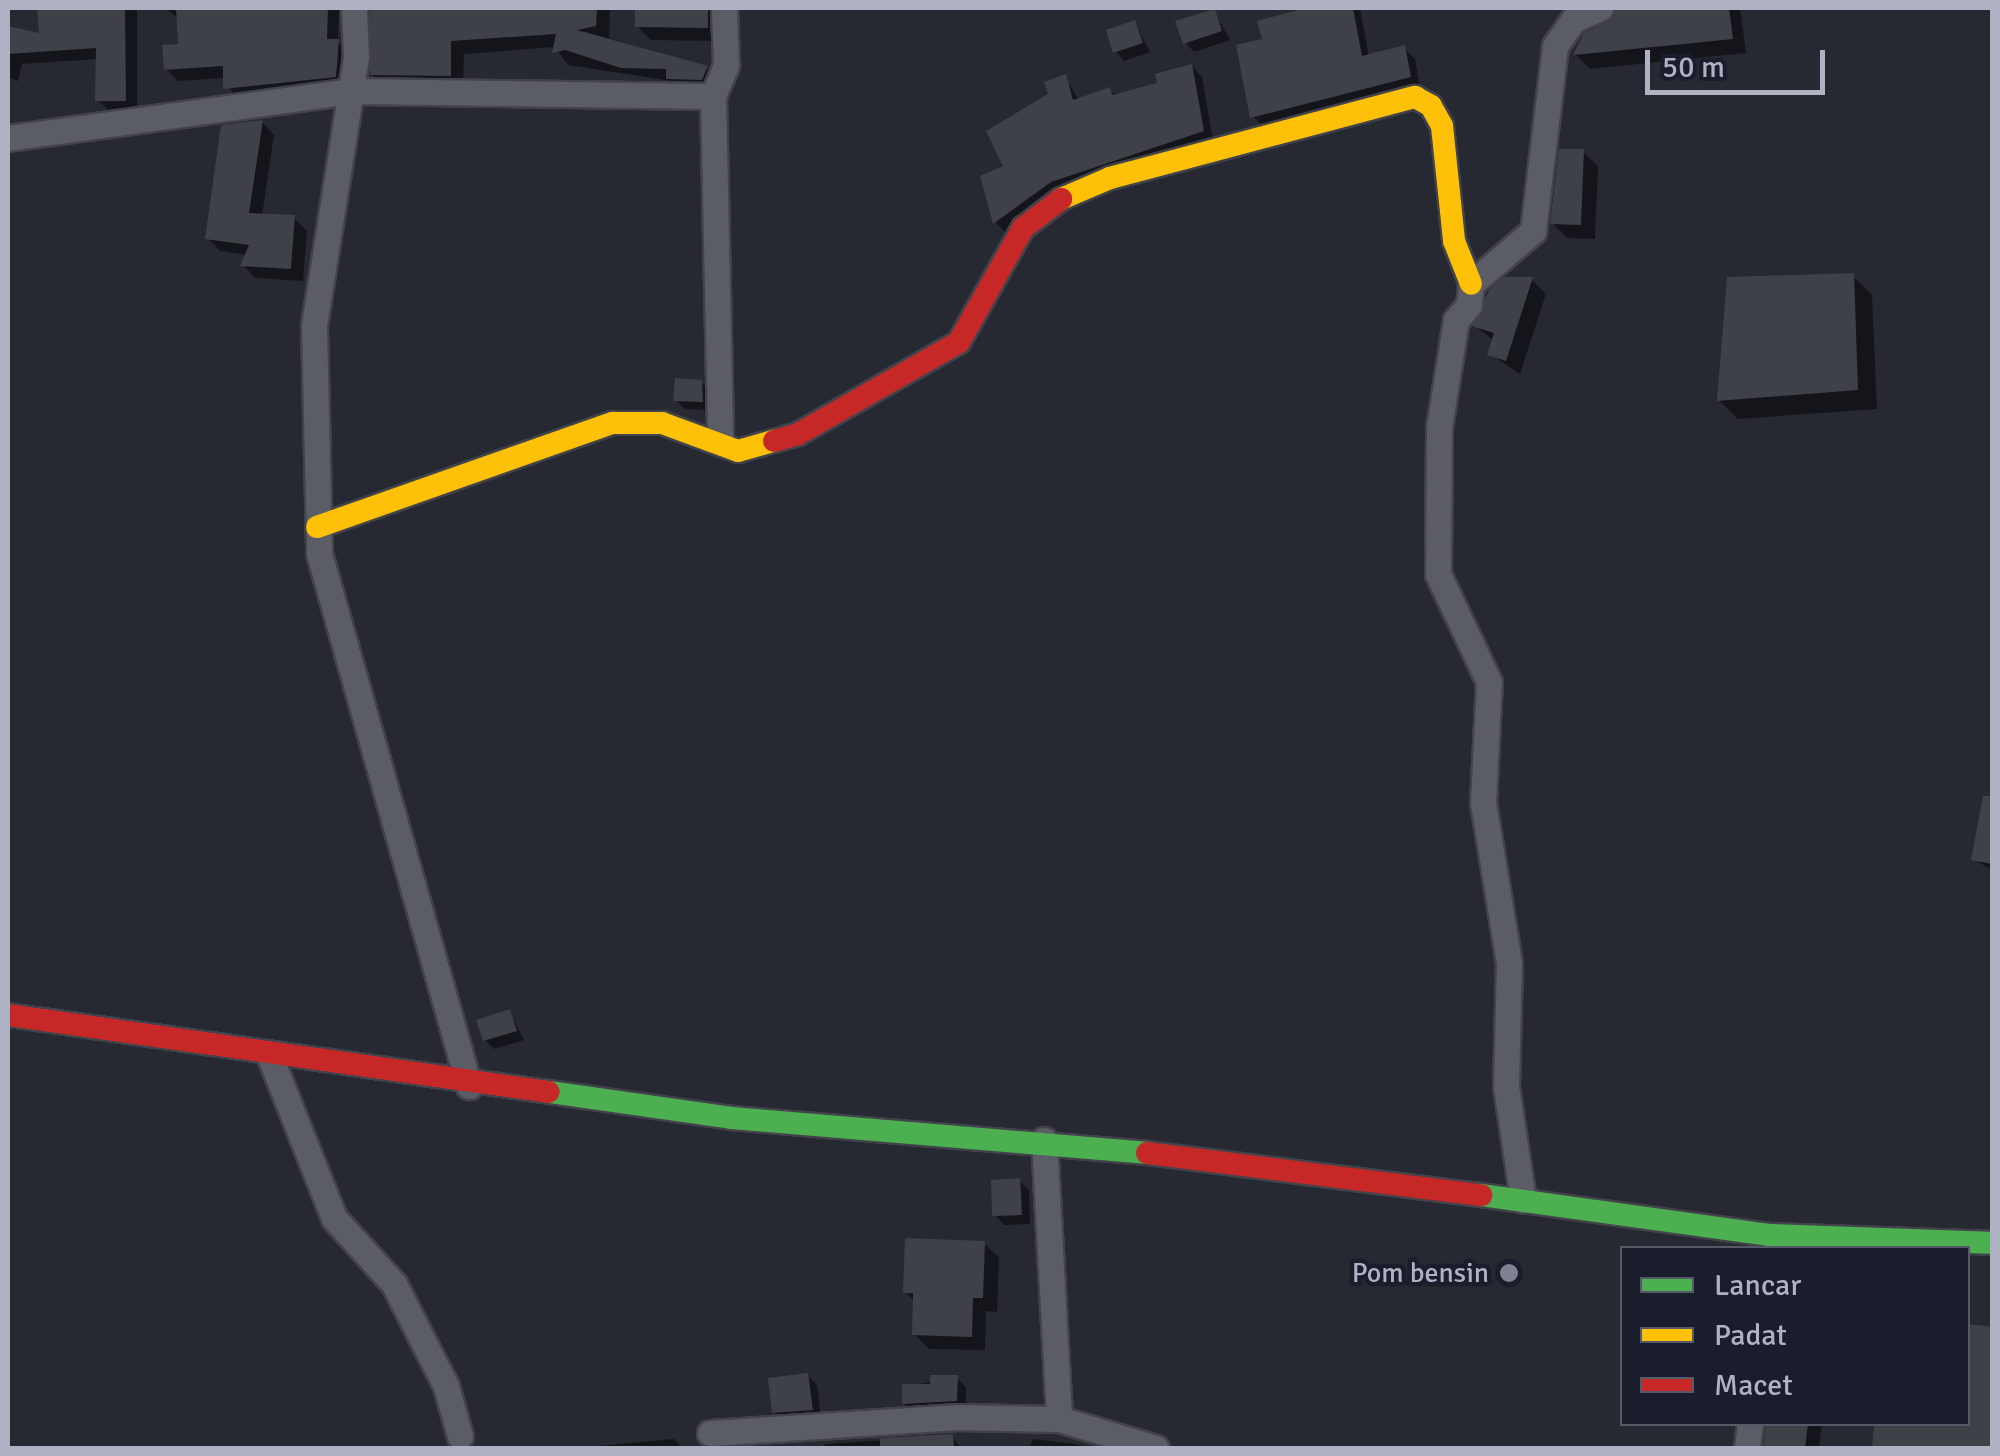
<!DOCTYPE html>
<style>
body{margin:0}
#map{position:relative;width:2000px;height:1456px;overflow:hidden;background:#262931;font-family:Signika,sans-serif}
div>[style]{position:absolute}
.shadow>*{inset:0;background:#0007}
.building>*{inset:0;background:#3e4148}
.roads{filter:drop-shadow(2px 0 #42434a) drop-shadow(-2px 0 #42434a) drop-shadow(0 2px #42434a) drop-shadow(0 -2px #42434a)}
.street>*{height:25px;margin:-12.5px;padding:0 12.5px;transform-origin:12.5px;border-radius:12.5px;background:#5b5d66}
.fast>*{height:22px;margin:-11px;padding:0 11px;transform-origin:11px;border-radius:11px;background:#4caf50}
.slow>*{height:22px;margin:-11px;padding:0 11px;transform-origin:11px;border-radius:11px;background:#ffc107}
.jam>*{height:22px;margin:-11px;padding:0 11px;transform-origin:11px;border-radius:11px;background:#c62828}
.dots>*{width:28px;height:28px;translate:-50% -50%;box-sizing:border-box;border:5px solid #1a1d2b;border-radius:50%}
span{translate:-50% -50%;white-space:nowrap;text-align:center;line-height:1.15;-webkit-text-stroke:9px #1a1d2b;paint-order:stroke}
.poi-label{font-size:28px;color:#afb2c3}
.right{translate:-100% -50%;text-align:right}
.frame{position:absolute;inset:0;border:10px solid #afb2c3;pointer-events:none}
.legend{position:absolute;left:1620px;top:1246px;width:350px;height:180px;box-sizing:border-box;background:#1a1d2b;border:2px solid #565968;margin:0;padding:12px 18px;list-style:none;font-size:30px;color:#afb2c3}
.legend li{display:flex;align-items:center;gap:20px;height:50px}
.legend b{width:50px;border:2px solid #565968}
.scale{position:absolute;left:1645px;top:50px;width:180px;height:45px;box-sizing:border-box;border:5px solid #afb2c3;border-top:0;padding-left:12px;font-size:30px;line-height:35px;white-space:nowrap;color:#afb2c3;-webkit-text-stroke:8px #1a1d2b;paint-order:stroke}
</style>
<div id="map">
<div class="shadow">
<div style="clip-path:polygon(40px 8px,137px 8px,137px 112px,109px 111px,98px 100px,98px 59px,22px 64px,18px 81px,8px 78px,8px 29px,42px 36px)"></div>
<div style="clip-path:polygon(164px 8px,339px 8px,338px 42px,350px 54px,348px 88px,237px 100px,225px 78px,178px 81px,166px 69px,181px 47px,179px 18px)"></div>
<div style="clip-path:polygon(370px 8px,727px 8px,721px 41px,651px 40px,637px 26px,638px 9px,610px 10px,609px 38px,707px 68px,720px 82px,682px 92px,672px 81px,568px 65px,555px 47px,464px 54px,463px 89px,386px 88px,372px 74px)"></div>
<div style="clip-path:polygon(1315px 8px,1360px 8px,1369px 57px,1404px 48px,1415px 59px,1420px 88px,1263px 127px,1253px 116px,1265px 41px,1260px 23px)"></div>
<div style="clip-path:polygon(1639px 8px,1740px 8px,1746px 53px,1590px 69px,1576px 55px,1586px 35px,1609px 24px,1618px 11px)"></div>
<div style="clip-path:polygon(1214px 11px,1230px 40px,1194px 52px,1185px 42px)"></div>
<div style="clip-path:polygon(1135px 23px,1150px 52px,1124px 61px,1115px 51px)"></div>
<div style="clip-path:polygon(1192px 66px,1202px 77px,1213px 141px,1005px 232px,995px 222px,983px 177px,1006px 168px,1065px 77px,1079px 100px,1160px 85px)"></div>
<div style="clip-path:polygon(262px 122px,274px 135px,262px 216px,294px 218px,307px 231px,303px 281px,255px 278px,243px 265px,247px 255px,220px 251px,208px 238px)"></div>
<div style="clip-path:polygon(1583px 152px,1598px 166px,1595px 239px,1567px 238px,1553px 224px)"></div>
<div style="clip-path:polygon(1853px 276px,1872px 295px,1877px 409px,1738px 419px,1719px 400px)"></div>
<div style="clip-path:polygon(1532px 280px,1546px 294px,1520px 374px,1490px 354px,1494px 341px,1475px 326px)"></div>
<div style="clip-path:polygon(701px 383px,711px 392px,711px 410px,685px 409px,676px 400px)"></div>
<div style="clip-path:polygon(1984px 807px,1992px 809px,1992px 870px,1973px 859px)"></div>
<div style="clip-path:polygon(510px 1012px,524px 1040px,494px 1049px,485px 1040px)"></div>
<div style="clip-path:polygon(1019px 1181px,1029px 1190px,1030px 1224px,1004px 1225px,995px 1215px)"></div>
<div style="clip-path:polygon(984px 1243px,999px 1258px,997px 1312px,986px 1311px,985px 1350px,929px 1349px,914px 1334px,915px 1302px,906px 1292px)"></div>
<div style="clip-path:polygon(1968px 1327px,1992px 1329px,1992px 1448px,1875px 1448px,1876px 1424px,1968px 1424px,1973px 1374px)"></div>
<div style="clip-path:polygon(808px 1376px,817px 1385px,821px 1418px,784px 1421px,774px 1412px)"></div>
<div style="clip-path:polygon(957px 1378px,966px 1387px,966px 1409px,913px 1412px,904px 1403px,905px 1386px)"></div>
<div style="clip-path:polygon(1767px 1424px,1822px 1424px,1819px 1448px,1825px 1448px,1763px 1448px)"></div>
<div style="clip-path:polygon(952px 1436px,961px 1448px,825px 1448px,825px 1444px)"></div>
<div style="clip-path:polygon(674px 1439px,683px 1448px,586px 1447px)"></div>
<div style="clip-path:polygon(1033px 1439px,1075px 1444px,1092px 1448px,1029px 1448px)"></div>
</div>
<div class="building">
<div style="clip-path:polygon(37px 8px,125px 8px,126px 101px,95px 101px,96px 48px,8px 54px,8px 26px,39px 33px)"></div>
<div style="clip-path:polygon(176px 8px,328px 8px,327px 39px,339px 39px,336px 77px,223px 89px,223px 66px,164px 70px,162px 45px,178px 44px)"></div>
<div style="clip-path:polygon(370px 8px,597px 8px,596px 26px,577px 30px,708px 66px,702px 80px,666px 79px,666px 69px,621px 68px,565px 50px,552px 53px,556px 34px,451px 41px,451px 76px,370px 75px)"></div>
<div style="clip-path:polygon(635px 8px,708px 8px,708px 28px,635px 27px)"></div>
<div style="clip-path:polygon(1306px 8px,1353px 8px,1362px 56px,1405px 45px,1411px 77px,1250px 118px,1236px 45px,1262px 39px,1257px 21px)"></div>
<div style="clip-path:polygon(1617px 8px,1729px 8px,1733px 39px,1573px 55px,1584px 33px,1607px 22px)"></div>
<div style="clip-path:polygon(1215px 9px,1222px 31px,1183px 44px,1175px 21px)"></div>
<div style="clip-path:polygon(1135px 20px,1143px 43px,1113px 53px,1106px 30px)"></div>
<div style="clip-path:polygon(1192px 64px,1204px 131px,1051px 182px,993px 224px,980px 176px,1003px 166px,986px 131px,1048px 94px,1044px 82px,1066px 74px,1073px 100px,1110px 87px,1112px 95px,1157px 83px,1155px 74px)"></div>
<div style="clip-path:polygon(263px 120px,249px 213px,295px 215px,291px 269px,240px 266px,249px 245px,205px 239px,221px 125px)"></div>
<div style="clip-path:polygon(1559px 149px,1584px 149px,1581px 225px,1550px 224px)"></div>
<div style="clip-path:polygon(1854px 273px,1858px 390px,1717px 401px,1727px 277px)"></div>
<div style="clip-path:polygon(1504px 277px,1533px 277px,1506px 361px,1487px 355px,1494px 333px,1472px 326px,1490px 289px)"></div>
<div style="clip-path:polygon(675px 378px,702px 380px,703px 402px,673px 401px)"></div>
<div style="clip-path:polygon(1983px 796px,1992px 796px,1992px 864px,1971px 860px)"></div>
<div style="clip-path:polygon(510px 1009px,517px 1031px,483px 1041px,476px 1020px)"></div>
<div style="clip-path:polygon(1020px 1178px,1022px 1215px,992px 1216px,991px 1180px)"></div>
<div style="clip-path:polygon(905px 1238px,985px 1241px,983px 1298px,973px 1298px,972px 1337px,912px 1335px,913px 1293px,903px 1293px)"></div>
<div style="clip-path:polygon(1968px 1324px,1992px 1327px,1992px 1448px,1872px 1448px,1874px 1424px,1968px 1424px)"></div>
<div style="clip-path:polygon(808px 1373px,813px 1410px,772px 1413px,768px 1378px)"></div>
<div style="clip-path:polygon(930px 1375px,958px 1375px,957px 1401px,902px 1404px,902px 1384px,930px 1384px)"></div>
<div style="clip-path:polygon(1766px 1424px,1808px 1424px,1805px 1448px,1763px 1448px)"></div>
<div style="clip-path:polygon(953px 1434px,954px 1448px,880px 1448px,880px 1438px)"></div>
</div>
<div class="roads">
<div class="street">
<div style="left:354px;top:8px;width:49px;rotate:87.7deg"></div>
<div style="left:356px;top:57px;width:272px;rotate:98.9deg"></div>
<div style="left:314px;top:326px;width:227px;rotate:88.7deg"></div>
<div style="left:319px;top:553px;width:554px;rotate:74.28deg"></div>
<div style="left:713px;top:96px;width:34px;rotate:-67deg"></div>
<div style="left:726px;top:65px;width:57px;rotate:-92deg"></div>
<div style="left:8px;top:138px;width:346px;rotate:-7.8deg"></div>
<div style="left:351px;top:91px;width:362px;rotate:0.8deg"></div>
<div style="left:713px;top:96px;width:345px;rotate:88.8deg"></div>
<div style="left:270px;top:1057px;width:173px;rotate:68.3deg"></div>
<div style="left:334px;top:1218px;width:89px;rotate:47.7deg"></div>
<div style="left:394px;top:1284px;width:114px;rotate:63deg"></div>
<div style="left:446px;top:1386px;width:52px;rotate:74.4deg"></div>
<div style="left:1044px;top:1140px;width:279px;rotate:86.9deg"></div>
<div style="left:1059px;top:1419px;width:101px;rotate:16.6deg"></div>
<div style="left:1523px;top:1200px;width:115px;rotate:-98.5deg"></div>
<div style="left:1506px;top:1086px;width:123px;rotate:-88.6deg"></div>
<div style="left:1509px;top:963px;width:162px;rotate:-99.2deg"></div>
<div style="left:1483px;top:803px;width:121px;rotate:-87.2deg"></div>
<div style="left:1489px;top:682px;width:119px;rotate:-115.3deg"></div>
<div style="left:1438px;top:574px;width:146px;rotate:-89.6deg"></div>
<div style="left:1439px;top:428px;width:109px;rotate:-81.1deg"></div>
<div style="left:1456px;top:320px;width:20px;rotate:-49deg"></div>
<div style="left:1469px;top:305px;width:21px;rotate:-85deg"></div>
<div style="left:1471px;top:284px;width:82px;rotate:-40.5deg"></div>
<div style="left:1533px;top:231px;width:186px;rotate:-83.2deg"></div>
<div style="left:1555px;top:46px;width:32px;rotate:-55deg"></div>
<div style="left:1573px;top:20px;width:30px;rotate:-24deg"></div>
<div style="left:710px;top:1433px;width:248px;rotate:-3.7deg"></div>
<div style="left:957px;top:1417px;width:102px;rotate:1.1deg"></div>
<div style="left:1747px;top:1448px;width:24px;rotate:-83deg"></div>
</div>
<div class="fast">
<div style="left:549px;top:1092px;width:184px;rotate:8.1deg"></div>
<div style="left:731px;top:1118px;width:417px;rotate:4.8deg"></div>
<div style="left:1481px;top:1195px;width:290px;rotate:7.9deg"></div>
<div style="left:1768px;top:1235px;width:224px;rotate:2deg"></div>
</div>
<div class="slow">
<div style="left:1061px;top:199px;width:53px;rotate:-23.2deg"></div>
<div style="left:1110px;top:178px;width:316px;rotate:-14.9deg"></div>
<div style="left:1415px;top:97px;width:18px;rotate:29deg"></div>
<div style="left:1431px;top:106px;width:23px;rotate:61deg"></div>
<div style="left:1442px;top:126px;width:116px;rotate:84deg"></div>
<div style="left:1454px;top:241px;width:46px;rotate:68.4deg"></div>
<div style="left:317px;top:527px;width:314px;rotate:-19.4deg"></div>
<div style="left:613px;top:423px;width:49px"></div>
<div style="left:662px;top:423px;width:81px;rotate:20.2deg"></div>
<div style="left:738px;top:451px;width:37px;rotate:-16deg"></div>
</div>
<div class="jam">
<div style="left:774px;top:441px;width:25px;rotate:-16deg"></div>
<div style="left:798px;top:434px;width:185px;rotate:-29.7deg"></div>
<div style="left:959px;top:342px;width:131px;rotate:-60.7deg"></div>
<div style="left:1023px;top:228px;width:48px;rotate:-37.3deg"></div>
<div style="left:8px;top:1015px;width:546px;rotate:8.1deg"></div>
<div style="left:1147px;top:1153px;width:337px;rotate:7.2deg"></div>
</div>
</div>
<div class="dots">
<div style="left:1509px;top:1273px;background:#7f8290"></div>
</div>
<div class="poi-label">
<span class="right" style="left:1489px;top:1273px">Pom bensin</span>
</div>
<div class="frame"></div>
<ul class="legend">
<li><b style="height:12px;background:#4caf50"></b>Lancar</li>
<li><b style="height:12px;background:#ffc107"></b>Padat</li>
<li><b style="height:12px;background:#c62828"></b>Macet</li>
</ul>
<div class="scale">50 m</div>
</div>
